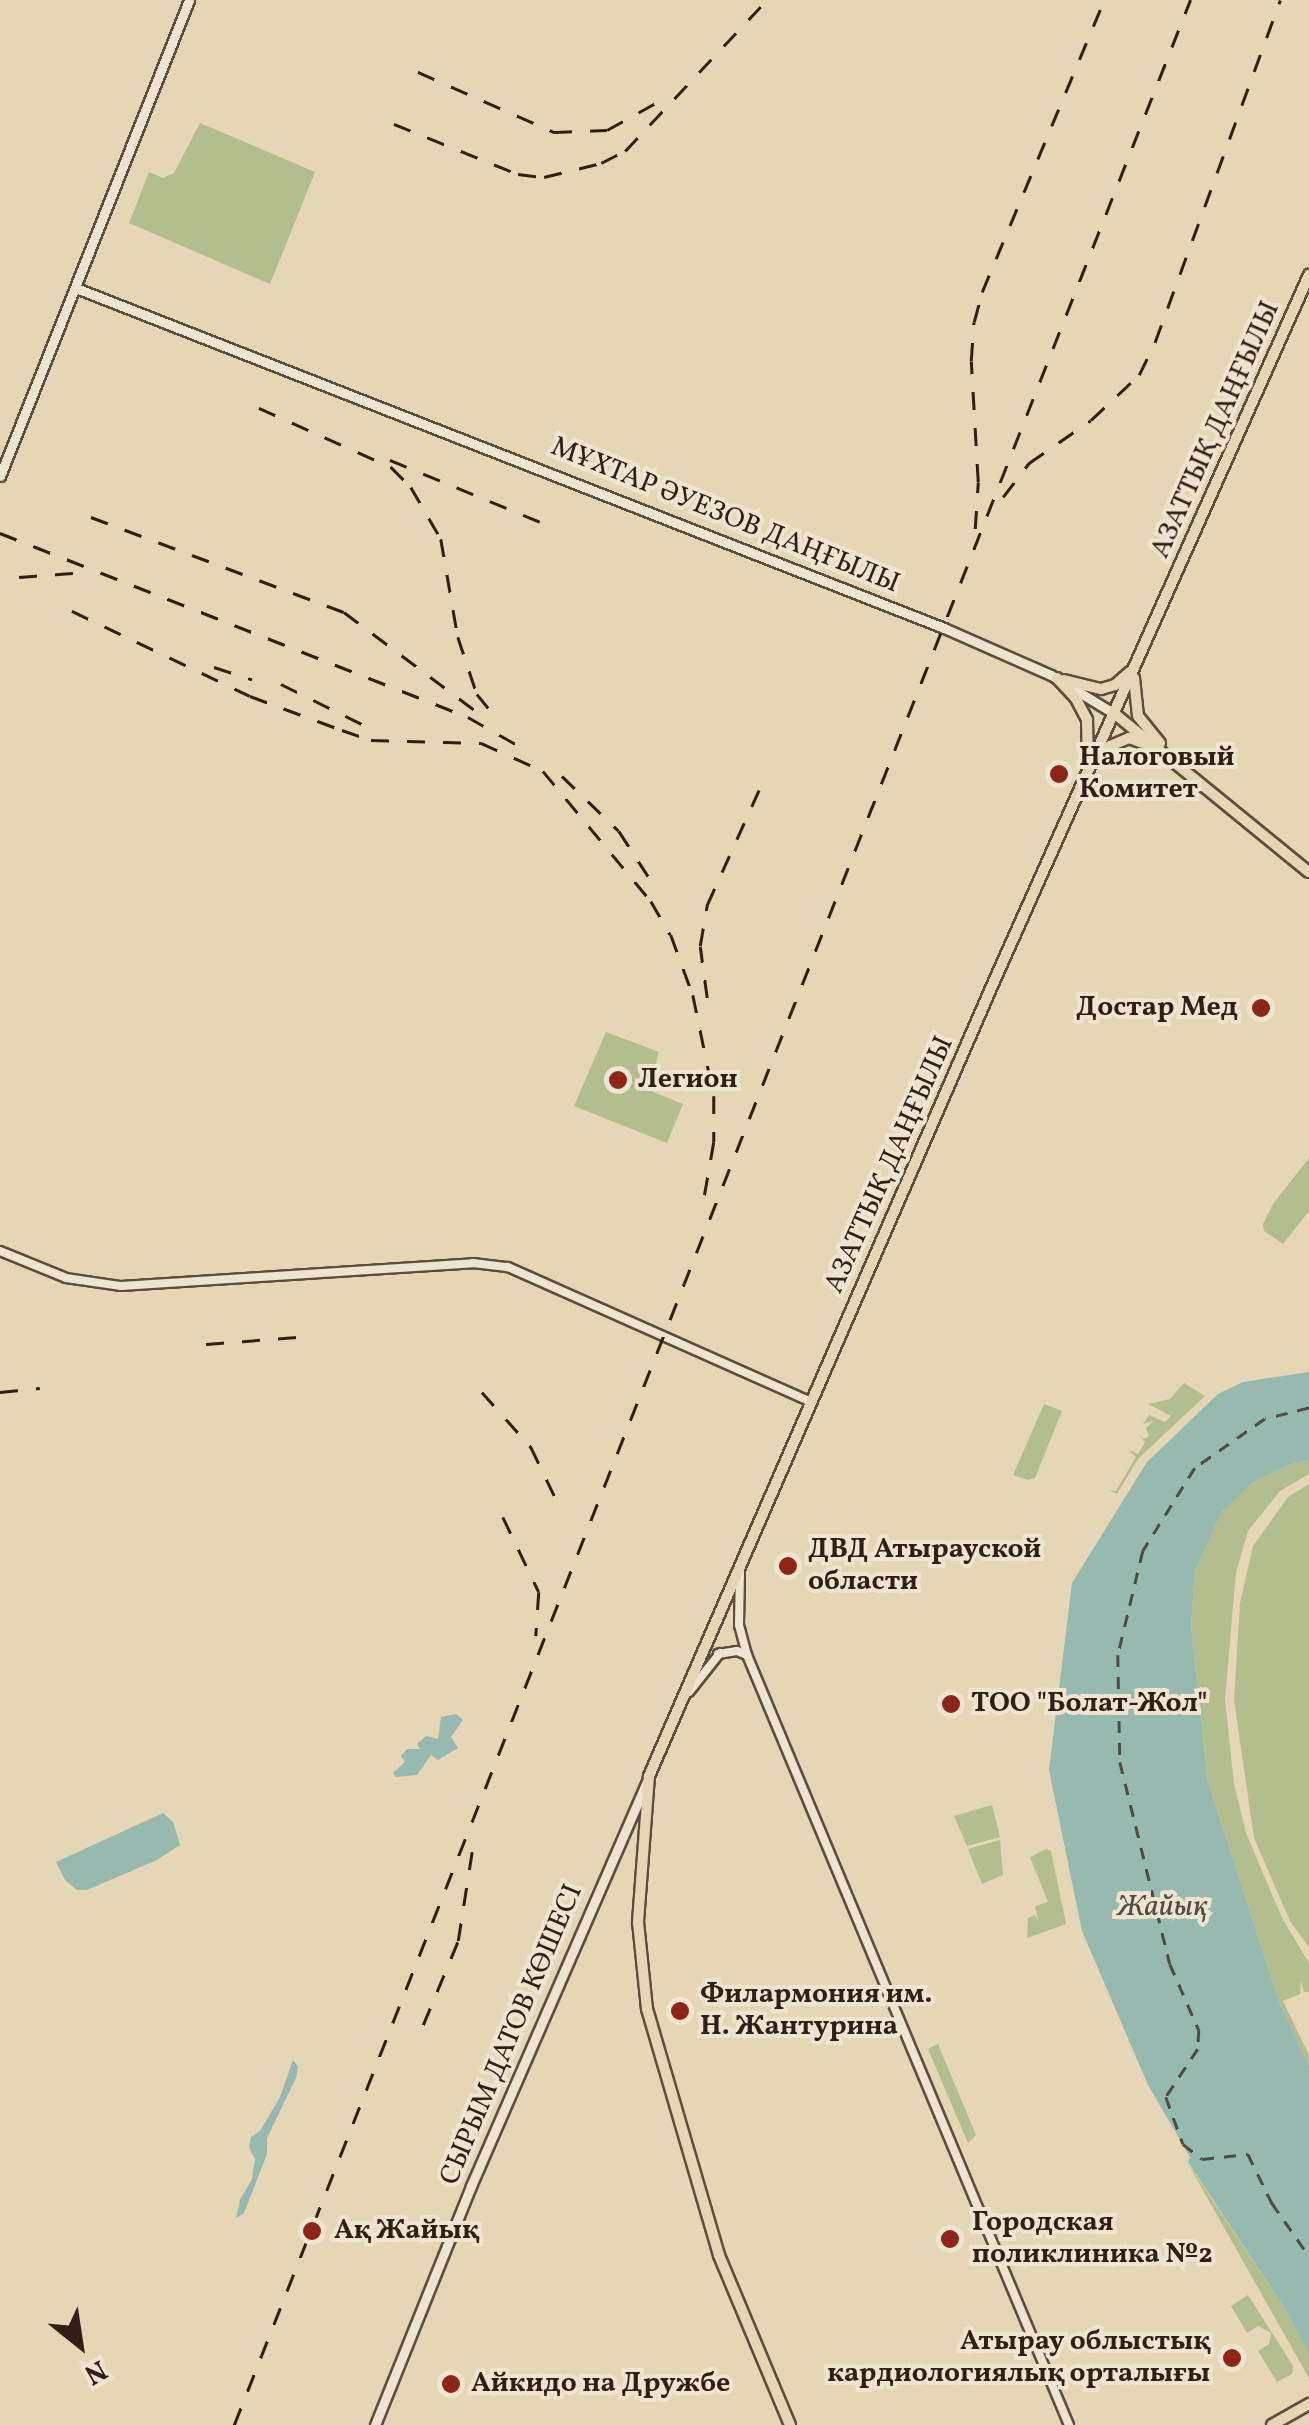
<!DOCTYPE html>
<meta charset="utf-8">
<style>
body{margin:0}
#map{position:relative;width:1309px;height:2425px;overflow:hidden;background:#e5d6b5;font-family:Vollkorn,serif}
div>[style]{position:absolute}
.green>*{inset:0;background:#b3be8e}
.water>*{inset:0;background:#96b9b0}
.ferry>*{height:2.5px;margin-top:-1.25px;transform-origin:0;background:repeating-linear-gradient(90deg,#4f4d43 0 12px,transparent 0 22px)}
.roads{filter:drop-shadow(2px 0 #5d4d3c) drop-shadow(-2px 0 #5d4d3c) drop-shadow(0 2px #5d4d3c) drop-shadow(0 -2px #5d4d3c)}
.tertiary>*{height:8px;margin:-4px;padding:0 4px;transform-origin:4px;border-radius:4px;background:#eee4cf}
.secondary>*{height:9px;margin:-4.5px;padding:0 4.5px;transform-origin:4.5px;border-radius:4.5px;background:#eee4cf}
.primary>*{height:10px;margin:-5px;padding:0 5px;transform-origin:5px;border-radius:5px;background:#e5d6b5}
.rail>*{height:2.5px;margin-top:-1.25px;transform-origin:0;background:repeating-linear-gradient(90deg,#301f14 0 18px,transparent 0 36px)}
.dots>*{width:28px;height:28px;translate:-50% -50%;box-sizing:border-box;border:5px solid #eee4cf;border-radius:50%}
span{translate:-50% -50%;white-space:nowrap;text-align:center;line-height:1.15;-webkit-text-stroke:8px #eee4cf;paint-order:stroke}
.street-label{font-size:28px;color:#301f14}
.poi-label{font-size:28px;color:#301f14;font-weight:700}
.left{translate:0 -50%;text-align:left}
.right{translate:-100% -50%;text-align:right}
.water-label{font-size:30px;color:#4f4d43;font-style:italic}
.north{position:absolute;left:30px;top:2295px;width:100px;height:100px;-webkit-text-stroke:8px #eee4cf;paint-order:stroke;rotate:150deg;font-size:28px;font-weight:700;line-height:40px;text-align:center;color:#301f14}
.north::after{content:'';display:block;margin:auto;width:35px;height:45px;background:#301f14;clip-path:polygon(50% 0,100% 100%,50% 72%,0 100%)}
</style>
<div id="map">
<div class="green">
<div style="clip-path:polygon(200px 123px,315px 172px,270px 284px,129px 223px,149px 172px,163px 178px,174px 173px)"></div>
<div style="clip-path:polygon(606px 1032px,659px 1052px,648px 1090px,683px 1104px,667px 1143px,574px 1106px)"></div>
<div style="clip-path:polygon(1309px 1158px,1309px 1211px,1283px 1244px,1264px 1231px,1263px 1224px,1273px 1204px)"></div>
<div style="clip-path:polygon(1184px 1383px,1205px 1396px,1138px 1459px,1117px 1494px,1109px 1490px,1116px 1491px,1136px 1457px,1129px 1450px,1138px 1454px,1145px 1442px,1139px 1434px,1144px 1439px,1149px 1436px,1146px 1428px,1154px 1421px,1143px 1424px,1149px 1415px,1165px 1422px,1171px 1416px,1148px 1404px,1170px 1399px)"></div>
<div style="clip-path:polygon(1044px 1404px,1062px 1411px,1035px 1478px,1028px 1480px,1013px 1475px)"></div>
<div style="clip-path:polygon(1309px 1460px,1309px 1474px,1280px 1491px,1248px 1531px,1236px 1573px,1225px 1699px,1234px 1784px,1246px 1833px,1282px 1918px,1309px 1963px,1309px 1992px,1304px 1992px,1301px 1981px,1300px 1994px,1283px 2001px,1309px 2055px,1309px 2066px,1279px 2001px,1208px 1782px,1191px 1626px,1195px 1571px,1222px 1512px,1252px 1483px,1285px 1466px)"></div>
<div style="clip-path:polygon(1309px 1484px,1309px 1947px,1290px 1921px,1254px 1838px,1234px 1700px,1240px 1603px,1253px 1546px,1288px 1497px)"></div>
<div style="clip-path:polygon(992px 1805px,1000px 1837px,967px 1846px,954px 1816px)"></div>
<div style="clip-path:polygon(1000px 1840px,1003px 1875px,982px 1884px,968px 1849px)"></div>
<div style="clip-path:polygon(1046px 1849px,1051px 1851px,1066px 1924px,1027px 1938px,1028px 1918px,1035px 1915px,1038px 1921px,1035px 1906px,1048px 1902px,1030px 1857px)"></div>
<div style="clip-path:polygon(938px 2044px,976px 2135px,968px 2143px,928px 2049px)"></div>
<div style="clip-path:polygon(1187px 2162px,1284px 2307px,1309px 2354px,1309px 2378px)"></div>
<div style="clip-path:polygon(1248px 2295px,1293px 2366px,1292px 2374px,1277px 2382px,1258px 2351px,1269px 2344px,1271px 2333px,1258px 2326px,1247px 2333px,1231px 2306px)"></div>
</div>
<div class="water">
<div style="clip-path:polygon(1309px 1372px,1309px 1460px,1285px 1466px,1252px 1483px,1222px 1512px,1195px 1571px,1191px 1626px,1208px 1782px,1279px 2001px,1309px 2066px,1309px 2354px,1284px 2307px,1188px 2162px,1190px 2157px,1148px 2085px,1082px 1931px,1049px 1770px,1072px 1583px,1147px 1462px,1218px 1394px,1243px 1382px)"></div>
<div style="clip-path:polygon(456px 1714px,463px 1720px,451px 1737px,458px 1748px,438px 1760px,431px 1755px,417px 1775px,396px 1777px,393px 1773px,405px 1762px,401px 1756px,407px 1749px,420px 1749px,417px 1744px,426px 1736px,438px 1739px,441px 1717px)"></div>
<div style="clip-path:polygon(163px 1813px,173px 1822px,180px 1845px,157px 1860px,87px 1890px,77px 1890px,65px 1880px,56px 1862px)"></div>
<div style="clip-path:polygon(293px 2060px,298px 2067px,296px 2078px,267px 2138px,267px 2154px,244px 2213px,236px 2218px,240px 2200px,252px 2179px,255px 2159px,249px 2147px,251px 2137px,260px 2131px,280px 2097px)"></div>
</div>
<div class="ferry">
<div style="left:1309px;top:1408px;width:45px;rotate:166deg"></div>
<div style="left:1265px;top:1419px;width:85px;rotate:145deg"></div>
<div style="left:1195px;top:1468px;width:98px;rotate:122.1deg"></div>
<div style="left:1143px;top:1551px;width:107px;rotate:103.5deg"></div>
<div style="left:1118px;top:1655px;width:107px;rotate:88.9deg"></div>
<div style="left:1120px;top:1762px;width:208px;rotate:76.1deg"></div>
<div style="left:1170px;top:1964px;width:72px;rotate:66.3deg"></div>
<div style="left:1199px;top:2030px;width:19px;rotate:93deg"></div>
<div style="left:1198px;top:2049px;width:58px;rotate:123.7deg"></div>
<div style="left:1166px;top:2097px;width:50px;rotate:70.1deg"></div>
<div style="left:1183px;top:2144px;width:24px;rotate:38deg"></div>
<div style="left:1202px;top:2159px;width:46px;rotate:-6.2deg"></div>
<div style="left:1248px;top:2154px;width:55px;rotate:63.9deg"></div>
<div style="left:1272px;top:2203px;width:65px;rotate:55.1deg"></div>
</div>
<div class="roads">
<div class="tertiary">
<div style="left:0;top:1251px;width:71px;rotate:22.2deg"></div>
<div style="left:66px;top:1278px;width:56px;rotate:8.3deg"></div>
<div style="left:121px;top:1286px;width:353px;rotate:-3.7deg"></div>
<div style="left:473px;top:1263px;width:35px;rotate:7deg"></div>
<div style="left:508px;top:1267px;width:332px;rotate:24deg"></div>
<div style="left:740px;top:1572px;width:53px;rotate:91.1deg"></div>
<div style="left:739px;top:1625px;width:31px;rotate:75deg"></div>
<div style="left:747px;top:1655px;width:835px;rotate:67.31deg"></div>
<div style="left:718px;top:1654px;width:19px;rotate:-9deg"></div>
<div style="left:737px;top:1651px;width:11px;rotate:22deg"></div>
<div style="left:689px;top:1692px;width:50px;rotate:-51.5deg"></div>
</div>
<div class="secondary">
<div style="left:76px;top:288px;width:932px;rotate:21.39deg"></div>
<div style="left:944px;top:628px;width:117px;rotate:23.7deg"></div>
<div style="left:1051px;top:675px;width:75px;rotate:31.4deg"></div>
<div style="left:0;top:476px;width:512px;rotate:-68.34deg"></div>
<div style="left:375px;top:2425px;width:258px;rotate:-68.1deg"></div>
<div style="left:471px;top:2186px;width:444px;rotate:-66.5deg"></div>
</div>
<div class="primary">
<div style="left:1057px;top:678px;width:26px;rotate:47deg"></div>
<div style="left:1075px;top:697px;width:26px;rotate:62deg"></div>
<div style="left:1087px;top:720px;width:44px;rotate:88.7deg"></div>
<div style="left:1134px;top:678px;width:38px;rotate:84deg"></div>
<div style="left:1138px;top:716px;width:35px;rotate:51deg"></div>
<div style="left:1064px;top:680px;width:38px;rotate:14deg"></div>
<div style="left:1101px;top:689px;width:15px;rotate:-16deg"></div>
<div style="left:1115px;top:685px;width:20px;rotate:-41deg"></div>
<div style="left:1115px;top:714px;width:250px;rotate:39.2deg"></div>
<div style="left:1098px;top:758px;width:17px;rotate:-45deg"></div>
<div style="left:1110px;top:746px;width:21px;rotate:-23deg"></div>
<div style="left:1129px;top:738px;width:20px;rotate:20deg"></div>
<div style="left:790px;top:2425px;width:184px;rotate:-112.7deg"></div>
<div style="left:719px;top:2255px;width:256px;rotate:-106.3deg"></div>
<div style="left:647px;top:2009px;width:87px;rotate:-95.9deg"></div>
<div style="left:638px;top:1922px;width:146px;rotate:-85.7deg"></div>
<div style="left:649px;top:1776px;width:871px;rotate:-66.53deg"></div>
<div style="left:996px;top:977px;width:769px;rotate:-65.97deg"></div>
<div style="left:1272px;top:2425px;width:43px;rotate:-29.6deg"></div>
</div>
</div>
<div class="rail">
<div style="left:418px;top:72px;width:149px;rotate:23.8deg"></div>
<div style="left:554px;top:132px;width:53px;rotate:-2.2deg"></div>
<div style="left:607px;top:130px;width:54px;rotate:-29deg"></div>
<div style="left:394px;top:124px;width:134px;rotate:22deg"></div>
<div style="left:518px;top:174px;width:26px;rotate:7deg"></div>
<div style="left:544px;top:177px;width:59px;rotate:-13.8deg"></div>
<div style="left:601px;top:163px;width:27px;rotate:-27deg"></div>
<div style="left:625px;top:151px;width:207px;rotate:-46.8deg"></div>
<div style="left:259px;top:408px;width:145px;rotate:24.1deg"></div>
<div style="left:391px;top:467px;width:28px;rotate:45deg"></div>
<div style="left:411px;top:487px;width:60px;rotate:60deg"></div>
<div style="left:441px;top:539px;width:99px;rotate:80.2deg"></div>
<div style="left:458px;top:637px;width:60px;rotate:71.6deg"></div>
<div style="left:477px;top:694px;width:22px;rotate:51deg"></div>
<div style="left:390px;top:460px;width:171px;rotate:22.4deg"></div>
<div style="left:1003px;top:497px;width:43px;rotate:-52.6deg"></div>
<div style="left:1029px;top:463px;width:75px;rotate:-34.7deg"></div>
<div style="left:1091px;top:420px;width:66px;rotate:-43.2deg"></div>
<div style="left:1139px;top:375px;width:37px;rotate:-64deg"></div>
<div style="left:1155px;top:342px;width:364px;rotate:-69.9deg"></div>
<div style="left:91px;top:517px;width:270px;rotate:20.6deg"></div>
<div style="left:344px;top:612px;width:180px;rotate:36.9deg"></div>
<div style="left:975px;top:529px;width:47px;rotate:-86.3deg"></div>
<div style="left:978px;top:482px;width:121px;rotate:-93.3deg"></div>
<div style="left:971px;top:361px;width:39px;rotate:-86deg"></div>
<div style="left:974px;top:322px;width:31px;rotate:-75deg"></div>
<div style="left:982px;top:292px;width:311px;rotate:-67.3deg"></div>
<div style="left:0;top:533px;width:503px;rotate:21.46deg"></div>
<div style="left:468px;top:717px;width:67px;rotate:29.6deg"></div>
<div style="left:19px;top:577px;width:67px;rotate:-4.3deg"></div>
<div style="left:72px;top:611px;width:197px;rotate:25.5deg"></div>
<div style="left:250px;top:696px;width:98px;rotate:20.3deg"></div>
<div style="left:342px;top:730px;width:31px;rotate:19deg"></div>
<div style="left:371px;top:740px;width:110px;rotate:1.6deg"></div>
<div style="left:481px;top:743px;width:68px;rotate:24.3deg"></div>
<div style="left:543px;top:771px;width:169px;rotate:50.3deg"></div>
<div style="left:651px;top:901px;width:39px;rotate:60deg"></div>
<div style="left:671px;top:935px;width:64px;rotate:69.9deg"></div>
<div style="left:693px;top:995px;width:103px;rotate:78.3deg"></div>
<div style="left:714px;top:1096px;width:46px;rotate:90deg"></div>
<div style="left:714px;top:1142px;width:64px;rotate:99.9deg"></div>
<div style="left:214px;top:667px;width:40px;rotate:18deg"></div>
<div style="left:281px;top:684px;width:95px;rotate:26.3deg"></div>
<div style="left:562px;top:776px;width:79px;rotate:44deg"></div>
<div style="left:619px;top:831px;width:61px;rotate:57.1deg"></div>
<div style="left:707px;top:998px;width:52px;rotate:-97.7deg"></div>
<div style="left:700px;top:946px;width:42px;rotate:-80.3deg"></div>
<div style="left:707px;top:905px;width:138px;rotate:-65.7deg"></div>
<div style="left:206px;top:1344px;width:105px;rotate:-4.4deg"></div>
<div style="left:0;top:1392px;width:40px;rotate:-5.7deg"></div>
<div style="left:482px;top:1392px;width:74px;rotate:48.3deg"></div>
<div style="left:531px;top:1447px;width:58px;rotate:64.3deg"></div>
<div style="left:503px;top:1517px;width:83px;rotate:64.4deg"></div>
<div style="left:539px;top:1592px;width:44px;rotate:93.9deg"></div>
<div style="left:423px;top:2025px;width:91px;rotate:-67.4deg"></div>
<div style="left:458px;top:1941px;width:103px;rotate:-81.1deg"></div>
<div style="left:234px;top:2425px;width:2607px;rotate:-68.48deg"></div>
</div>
<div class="dots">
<div style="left:1059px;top:774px;background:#8f2418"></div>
<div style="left:1261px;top:1008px;background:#8f2418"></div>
<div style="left:618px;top:1080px;background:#8f2418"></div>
<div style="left:788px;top:1566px;background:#8f2418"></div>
<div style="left:951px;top:1704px;background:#8f2418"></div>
<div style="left:680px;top:2011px;background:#8f2418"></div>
<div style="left:312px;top:2231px;background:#8f2418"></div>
<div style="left:950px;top:2239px;background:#8f2418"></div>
<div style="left:1232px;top:2358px;background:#8f2418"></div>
<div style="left:451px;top:2384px;background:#8f2418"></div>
</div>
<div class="street-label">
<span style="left:1216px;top:430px;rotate:-66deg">АЗАТТЫҚ ДАҢҒЫЛЫ</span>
<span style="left:725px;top:516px;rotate:22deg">МҰХТАР ӘУЕЗОВ ДАҢҒЫЛЫ</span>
<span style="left:890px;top:1165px;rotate:-66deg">АЗАТТЫҚ ДАҢҒЫЛЫ</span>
<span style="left:512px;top:2035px;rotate:-67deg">СЫРЫМ ДАТОВ КӨШЕСІ</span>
</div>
<div class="poi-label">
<span class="left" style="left:1079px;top:774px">Налоговый<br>Комитет</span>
<span class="right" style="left:1238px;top:1008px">Достар Мед</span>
<span class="left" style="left:638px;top:1080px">Легион</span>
<span class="left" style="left:808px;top:1566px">ДВД Атырауской<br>области</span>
<span class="left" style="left:971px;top:1704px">ТОО "Болат-Жол"</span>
<span class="left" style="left:700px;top:2011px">Филармония им.<br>Н. Жантурина</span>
<span class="left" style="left:972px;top:2239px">Городская<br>поликлиника №2</span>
<span class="left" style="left:334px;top:2231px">Ақ Жайық</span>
<span class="right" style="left:1210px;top:2358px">Атырау облыстық<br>кардиологиялық орталығы</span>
<span class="left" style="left:471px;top:2384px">Айкидо на Дружбе</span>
</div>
<div class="water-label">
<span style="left:1162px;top:1907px">Жайық</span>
</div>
<div class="north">N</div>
</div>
